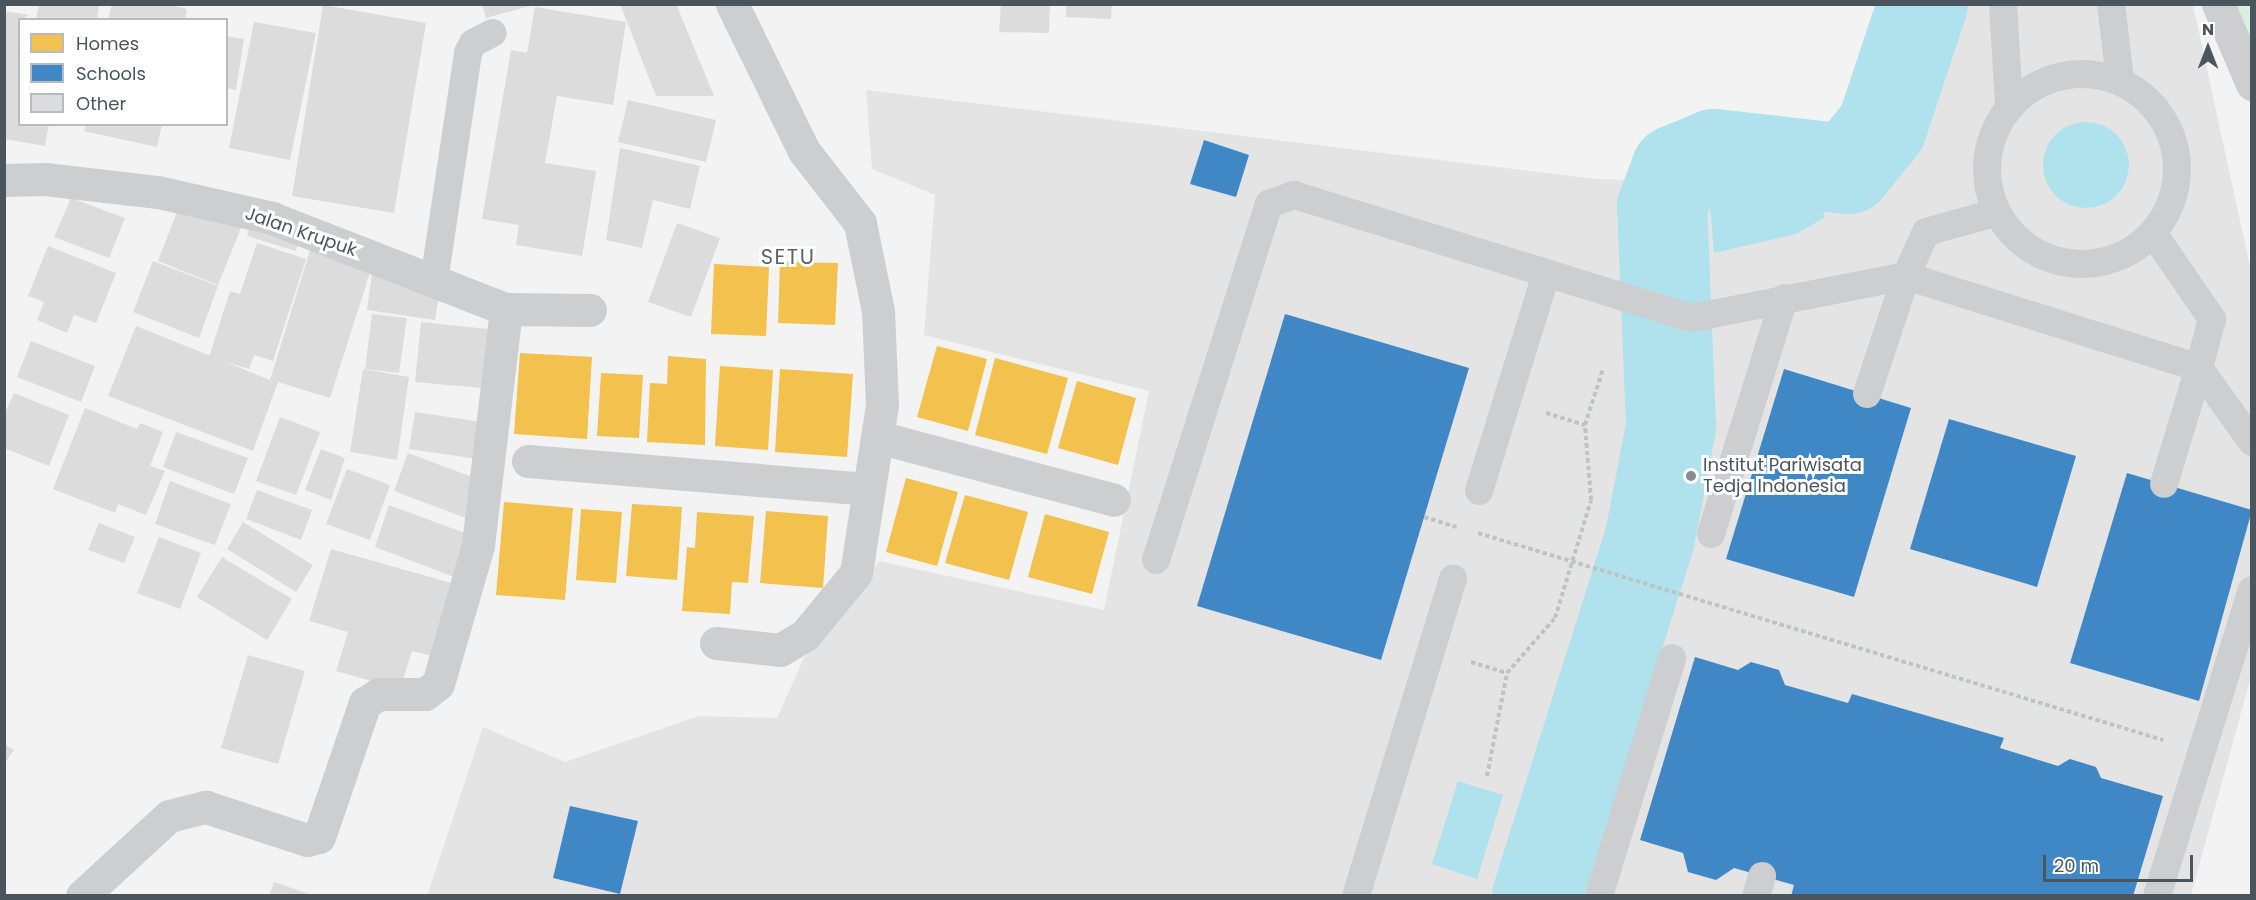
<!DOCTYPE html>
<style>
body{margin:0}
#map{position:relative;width:2256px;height:900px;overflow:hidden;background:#f3f3f3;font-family:Poppins,sans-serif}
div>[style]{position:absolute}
.education>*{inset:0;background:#e5e4e4}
.green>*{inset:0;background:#d9f0e1}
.water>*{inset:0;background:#afe2ed}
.round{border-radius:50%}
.homes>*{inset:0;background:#f2c14e}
.schools>*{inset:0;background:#3f88c5}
.river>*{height:90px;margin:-45px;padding:0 45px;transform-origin:45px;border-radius:45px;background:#afe2ed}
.building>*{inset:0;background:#dcdcdd}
.path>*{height:4px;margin-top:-2px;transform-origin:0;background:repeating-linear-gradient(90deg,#bbc6c2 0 4.5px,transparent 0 7.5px)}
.lane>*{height:28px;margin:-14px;padding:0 14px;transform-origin:14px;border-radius:14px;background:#ccced0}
.lane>.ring{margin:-14px;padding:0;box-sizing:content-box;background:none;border:28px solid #ccced0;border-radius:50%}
.street>*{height:33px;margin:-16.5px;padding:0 16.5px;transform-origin:16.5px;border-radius:16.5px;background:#ccced0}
.dots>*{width:16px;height:16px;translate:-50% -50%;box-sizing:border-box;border:3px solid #fff;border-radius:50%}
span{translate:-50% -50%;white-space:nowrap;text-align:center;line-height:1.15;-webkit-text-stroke:6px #fff;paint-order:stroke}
.street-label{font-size:18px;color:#4a555e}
.poi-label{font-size:18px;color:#4a555e}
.left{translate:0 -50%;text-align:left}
.quarter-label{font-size:21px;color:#5e6266;letter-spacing:1.5px}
.frame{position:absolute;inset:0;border:6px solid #4a555e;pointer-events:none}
.legend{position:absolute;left:18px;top:18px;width:210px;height:108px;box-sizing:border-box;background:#fff;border:2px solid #b7bbbf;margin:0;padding:8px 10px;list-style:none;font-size:18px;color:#4a555e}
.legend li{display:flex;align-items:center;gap:12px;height:30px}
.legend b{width:30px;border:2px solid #b7bbbf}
.north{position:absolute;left:2178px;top:18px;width:60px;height:60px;-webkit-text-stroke:4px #fff;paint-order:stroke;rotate:0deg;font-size:16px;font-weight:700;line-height:24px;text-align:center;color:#4a555e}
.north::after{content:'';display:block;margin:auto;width:21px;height:27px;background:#4a555e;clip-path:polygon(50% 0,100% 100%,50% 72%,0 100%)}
.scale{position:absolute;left:2043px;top:855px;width:150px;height:27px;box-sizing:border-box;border:3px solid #4a555e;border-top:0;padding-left:8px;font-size:18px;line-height:21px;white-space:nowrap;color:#4a555e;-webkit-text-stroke:4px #fff;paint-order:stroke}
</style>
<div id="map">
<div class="education">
<div style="clip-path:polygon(1943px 5px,2193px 5px,2251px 271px,2252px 673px,2191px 895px,427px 896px,483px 727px,565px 762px,699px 716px,777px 718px,804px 658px,879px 561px,1104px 610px,1149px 391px,924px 335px,935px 195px,872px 169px,866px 90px,1596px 179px,1850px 185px,1892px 149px)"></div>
</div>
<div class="green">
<div style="clip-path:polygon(2233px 5px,2251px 5px,2251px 51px)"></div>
</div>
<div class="water">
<div class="round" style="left:2043px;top:122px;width:86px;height:86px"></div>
<div style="clip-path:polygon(1709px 194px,1822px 194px,1824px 218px,1796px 234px,1714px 253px)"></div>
<div style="clip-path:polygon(1458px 781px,1503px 795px,1477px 879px,1432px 864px)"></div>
</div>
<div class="homes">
<div style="clip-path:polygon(780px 262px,838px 263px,835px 325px,778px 323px)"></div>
<div style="clip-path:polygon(714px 264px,769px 267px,766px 336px,711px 334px)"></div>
<div style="clip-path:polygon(937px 346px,987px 359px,968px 431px,917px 417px)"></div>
<div style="clip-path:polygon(520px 353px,592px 357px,587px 439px,514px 434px)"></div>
<div style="clip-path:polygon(668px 356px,706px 359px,705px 445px,647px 442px,650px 383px,667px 384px)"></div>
<div style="clip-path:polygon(995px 358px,1068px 378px,1047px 454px,975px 435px)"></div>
<div style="clip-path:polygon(720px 366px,773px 370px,768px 450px,715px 446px)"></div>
<div style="clip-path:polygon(780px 369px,853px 374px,847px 457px,775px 452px)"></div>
<div style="clip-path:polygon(601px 373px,643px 375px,639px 438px,597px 436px)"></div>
<div style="clip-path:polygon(1077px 381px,1136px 398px,1118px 465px,1058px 448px)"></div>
<div style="clip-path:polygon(906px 478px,958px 492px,937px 566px,886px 552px)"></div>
<div style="clip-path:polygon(965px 495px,1028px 512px,1009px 580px,945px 563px)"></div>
<div style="clip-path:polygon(504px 502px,573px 508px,565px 600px,496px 595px)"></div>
<div style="clip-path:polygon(632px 504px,682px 507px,677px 580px,626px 576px)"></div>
<div style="clip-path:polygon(581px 509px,622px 512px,616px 583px,576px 580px)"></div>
<div style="clip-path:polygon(766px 511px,828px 516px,823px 588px,760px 583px)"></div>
<div style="clip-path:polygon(697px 512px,754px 516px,748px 583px,732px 582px,730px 614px,682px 611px,687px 547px,695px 548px)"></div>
<div style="clip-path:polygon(1045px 514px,1109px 532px,1092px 594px,1028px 577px)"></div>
</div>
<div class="schools">
<div style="clip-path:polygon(1204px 140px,1249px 155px,1236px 197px,1190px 184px)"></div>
<div style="clip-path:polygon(1285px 314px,1469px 368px,1381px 660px,1197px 606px)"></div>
<div style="clip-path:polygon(1784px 369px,1911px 408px,1854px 597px,1726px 559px)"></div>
<div style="clip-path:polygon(1949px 419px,2076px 456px,2037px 587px,1910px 549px)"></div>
<div style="clip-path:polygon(2127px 473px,2252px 510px,2199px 701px,2070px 663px)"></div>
<div style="clip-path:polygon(1695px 657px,1738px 670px,1751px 662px,1779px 670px,1785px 685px,1848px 703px,1852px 694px,2004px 738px,2000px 748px,2058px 766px,2070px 759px,2096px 767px,2101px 778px,2163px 796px,2133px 896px,1791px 896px,1794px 885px,1734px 868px,1716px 880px,1688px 872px,1683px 853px,1640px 840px)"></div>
<div style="clip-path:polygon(570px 806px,638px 821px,620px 894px,553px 878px)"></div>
</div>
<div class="river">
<div style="left:1537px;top:896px;width:376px;rotate:-72.5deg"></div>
<div style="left:1650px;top:537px;width:112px;rotate:-79.2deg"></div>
<div style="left:1671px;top:427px;width:220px;rotate:-92.3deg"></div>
<div style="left:1662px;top:207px;width:40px;rotate:-69deg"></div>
<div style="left:1676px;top:170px;width:41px;rotate:-22.8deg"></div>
<div style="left:1714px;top:154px;width:135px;rotate:6.4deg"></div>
<div style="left:1848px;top:169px;width:54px;rotate:-51deg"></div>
<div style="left:1882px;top:127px;width:130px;rotate:-71.6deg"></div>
</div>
<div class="building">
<div style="clip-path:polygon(39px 4px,99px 4px,97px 20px,36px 20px)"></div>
<div style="clip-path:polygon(112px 4px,164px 4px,187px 9px,185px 20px,108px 20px)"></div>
<div style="clip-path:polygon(482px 4px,533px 4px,533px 5px,486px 18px)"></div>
<div style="clip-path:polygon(620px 4px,676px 4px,714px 96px,656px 96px)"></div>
<div style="clip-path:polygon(1001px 4px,1050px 4px,1049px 33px,999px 32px)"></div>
<div style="clip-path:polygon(1066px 4px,1112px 4px,1111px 19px,1066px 17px)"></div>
<div style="clip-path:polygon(323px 5px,426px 23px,394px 213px,292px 196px)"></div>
<div style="clip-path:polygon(535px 7px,626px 22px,613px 105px,557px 96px,545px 163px,596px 171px,582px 256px,516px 245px,519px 225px,482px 219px,511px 50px,527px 53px)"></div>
<div style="clip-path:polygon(4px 11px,29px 15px,20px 20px,20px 124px,49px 124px,45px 146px,4px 139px)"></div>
<div style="clip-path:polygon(254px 22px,316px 33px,290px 160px,229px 148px)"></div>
<div style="clip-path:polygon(226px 36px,244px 39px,236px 90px,226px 88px)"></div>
<div style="clip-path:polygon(628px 100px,716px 120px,706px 162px,618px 142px)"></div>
<div style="clip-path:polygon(86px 124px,162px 124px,157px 147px,84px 131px)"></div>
<div style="clip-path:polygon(620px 148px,700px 166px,690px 209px,653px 200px,642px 248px,606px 240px)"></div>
<div style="clip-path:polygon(71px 198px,125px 218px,109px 258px,54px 237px)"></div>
<div style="clip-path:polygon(182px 199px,243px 223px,218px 285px,158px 261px)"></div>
<div style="clip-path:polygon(252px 218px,301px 233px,296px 251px,247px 236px)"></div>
<div style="clip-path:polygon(677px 223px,720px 238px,691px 317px,648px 302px)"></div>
<div style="clip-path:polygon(257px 243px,306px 259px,273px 361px,254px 355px,249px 369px,209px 357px,230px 291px,240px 294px)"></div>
<div style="clip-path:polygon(312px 244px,373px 263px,330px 398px,278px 382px,253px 451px,108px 396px,136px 326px,270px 380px)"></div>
<div style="clip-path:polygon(48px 246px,116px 273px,96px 323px,74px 315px,67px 333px,37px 320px,44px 302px,28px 296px)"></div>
<div style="clip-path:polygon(153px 261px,218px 286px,199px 338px,133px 312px)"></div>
<div style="clip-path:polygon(372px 274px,441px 285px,435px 320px,367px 310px)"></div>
<div style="clip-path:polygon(372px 314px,407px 318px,399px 373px,365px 369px)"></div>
<div style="clip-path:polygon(421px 322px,488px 329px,482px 388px,415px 382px)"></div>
<div style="clip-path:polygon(31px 341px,95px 366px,81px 402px,17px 377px)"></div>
<div style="clip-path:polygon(363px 369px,409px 377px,397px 460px,350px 452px)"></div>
<div style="clip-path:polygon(14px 393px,69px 415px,49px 466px,4px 448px,4px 415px)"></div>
<div style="clip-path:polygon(85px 408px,137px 429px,140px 423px,163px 432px,150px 466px,165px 471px,146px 515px,118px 504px,115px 513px,53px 489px)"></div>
<div style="clip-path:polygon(415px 412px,482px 422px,477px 459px,409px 449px)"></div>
<div style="clip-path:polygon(280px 417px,320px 432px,296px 495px,256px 481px)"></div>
<div style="clip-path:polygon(176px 432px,248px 458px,234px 494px,163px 467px)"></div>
<div style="clip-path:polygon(321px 449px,345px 458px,331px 500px,305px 490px)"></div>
<div style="clip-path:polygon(408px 453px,480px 480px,466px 518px,394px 491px)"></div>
<div style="clip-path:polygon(347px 469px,390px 485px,370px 540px,326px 524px)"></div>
<div style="clip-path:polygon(170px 481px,231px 504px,215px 545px,155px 524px)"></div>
<div style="clip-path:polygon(257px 490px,312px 510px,301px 540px,246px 519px)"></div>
<div style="clip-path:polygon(389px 505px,470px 535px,454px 577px,375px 547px)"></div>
<div style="clip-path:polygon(243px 522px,313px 565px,296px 592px,227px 549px)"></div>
<div style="clip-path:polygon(99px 523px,135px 537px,124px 563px,88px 550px)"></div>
<div style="clip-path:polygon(159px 537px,201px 553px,180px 609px,137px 593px)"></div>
<div style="clip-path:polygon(331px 549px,462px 586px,440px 658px,412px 651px,400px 689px,336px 671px,348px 632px,309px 621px)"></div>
<div style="clip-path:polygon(222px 557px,292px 599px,267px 640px,197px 597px)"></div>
<div style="clip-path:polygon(248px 655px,305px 671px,278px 764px,221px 748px)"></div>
<div style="clip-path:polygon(4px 744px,14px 750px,4px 764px)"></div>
<div style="clip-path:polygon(274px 882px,312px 895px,312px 896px,269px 896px)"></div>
</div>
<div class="path">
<div style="left:1546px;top:413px;width:41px;rotate:17.1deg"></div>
<div style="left:1424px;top:517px;width:34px;rotate:17deg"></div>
<div style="left:1478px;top:533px;width:716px;rotate:16.81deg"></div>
<div style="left:1471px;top:662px;width:38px;rotate:17deg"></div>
<div style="left:1487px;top:776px;width:105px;rotate:-79deg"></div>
<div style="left:1507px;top:673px;width:73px;rotate:-48.9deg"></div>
<div style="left:1555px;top:618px;width:123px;rotate:-73deg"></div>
<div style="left:1591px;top:500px;width:75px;rotate:-94.6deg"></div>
<div style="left:1585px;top:425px;width:59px;rotate:-72.2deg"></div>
</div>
<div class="lane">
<div style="left:2003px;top:4px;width:100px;rotate:86.6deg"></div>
<div style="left:2111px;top:4px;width:76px;rotate:83.2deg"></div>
<div class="ring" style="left:1987px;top:74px;width:162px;height:162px"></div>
<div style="left:2155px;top:236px;width:101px;rotate:55.5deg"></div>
<div style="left:2212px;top:319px;width:51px;rotate:104.9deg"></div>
<div style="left:2199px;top:368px;width:91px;rotate:54.4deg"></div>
<div style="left:434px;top:281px;width:231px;rotate:-81.5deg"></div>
<div style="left:468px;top:53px;width:11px;rotate:-63deg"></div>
<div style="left:473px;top:43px;width:22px;rotate:-27deg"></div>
<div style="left:1867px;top:394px;width:124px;rotate:-71.7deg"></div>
<div style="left:1906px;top:276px;width:307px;rotate:17.4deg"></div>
<div style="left:2199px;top:368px;width:121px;rotate:106.8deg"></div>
<div style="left:1479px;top:491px;width:227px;rotate:-72.8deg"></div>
<div style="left:1711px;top:534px;width:247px;rotate:-72.8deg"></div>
<div style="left:1156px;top:560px;width:374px;rotate:-72.4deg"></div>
<div style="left:1269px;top:204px;width:27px;rotate:-20deg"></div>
<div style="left:1294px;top:195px;width:417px;rotate:17.2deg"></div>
<div style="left:1692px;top:318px;width:218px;rotate:-11.1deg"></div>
<div style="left:1906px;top:276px;width:48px;rotate:-65.6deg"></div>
<div style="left:1926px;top:232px;width:71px;rotate:-15.6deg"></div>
<div style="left:1356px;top:896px;width:332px;rotate:-73deg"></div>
<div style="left:1599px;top:896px;width:249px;rotate:-72.9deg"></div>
<div style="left:1756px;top:896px;width:21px;rotate:-73deg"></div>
<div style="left:2157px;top:896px;width:320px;rotate:-72.8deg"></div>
</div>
<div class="street">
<div style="left:2218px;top:4px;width:87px;rotate:67deg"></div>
<div style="left:4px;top:180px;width:41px;rotate:-1.4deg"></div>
<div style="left:45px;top:179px;width:114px;rotate:6.6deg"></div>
<div style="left:158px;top:192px;width:117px;rotate:12.8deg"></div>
<div style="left:272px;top:218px;width:251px;rotate:21.3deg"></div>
<div style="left:506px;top:309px;width:84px;rotate:0.7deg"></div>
<div style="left:878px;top:437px;width:244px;rotate:14.9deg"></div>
<div style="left:528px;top:461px;width:340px;rotate:4.7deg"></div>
<div style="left:716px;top:643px;width:64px;rotate:6.2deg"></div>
<div style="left:780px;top:650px;width:29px;rotate:-31deg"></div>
<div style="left:805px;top:635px;width:80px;rotate:-50.6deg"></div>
<div style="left:856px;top:573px;width:169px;rotate:-81.2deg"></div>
<div style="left:882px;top:406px;width:95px;rotate:-92.4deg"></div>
<div style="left:878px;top:311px;width:90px;rotate:-101.6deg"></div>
<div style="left:860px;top:223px;width:91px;rotate:-127.9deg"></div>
<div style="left:804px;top:151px;width:164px;rotate:-116.1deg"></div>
<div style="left:82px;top:896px;width:118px;rotate:-42.6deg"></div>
<div style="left:169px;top:816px;width:38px;rotate:-14deg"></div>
<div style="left:206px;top:807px;width:106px;rotate:18.1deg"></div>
<div style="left:307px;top:840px;width:12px;rotate:-14deg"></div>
<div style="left:319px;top:837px;width:142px;rotate:-71.1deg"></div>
<div style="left:365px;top:703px;width:17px;rotate:-33deg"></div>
<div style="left:379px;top:694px;width:46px"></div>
<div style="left:425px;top:694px;width:16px;rotate:-38deg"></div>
<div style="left:438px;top:684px;width:145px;rotate:-73.9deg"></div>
<div style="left:478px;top:545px;width:238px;rotate:-83.2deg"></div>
</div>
<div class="dots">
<div style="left:1691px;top:476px;background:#858c92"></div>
</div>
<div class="street-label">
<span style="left:301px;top:232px;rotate:19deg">Jalan Krupuk</span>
</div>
<div class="poi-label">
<span class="left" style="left:1703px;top:476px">Institut Pariwisata<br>Tedja Indonesia</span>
</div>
<div class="quarter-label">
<span style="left:788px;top:257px">SETU</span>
</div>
<div class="frame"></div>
<ul class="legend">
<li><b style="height:16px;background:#f2c14e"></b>Homes</li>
<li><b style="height:16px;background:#3f88c5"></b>Schools</li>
<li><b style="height:16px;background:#dcdcdd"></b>Other</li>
</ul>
<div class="north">N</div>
<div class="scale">20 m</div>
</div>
